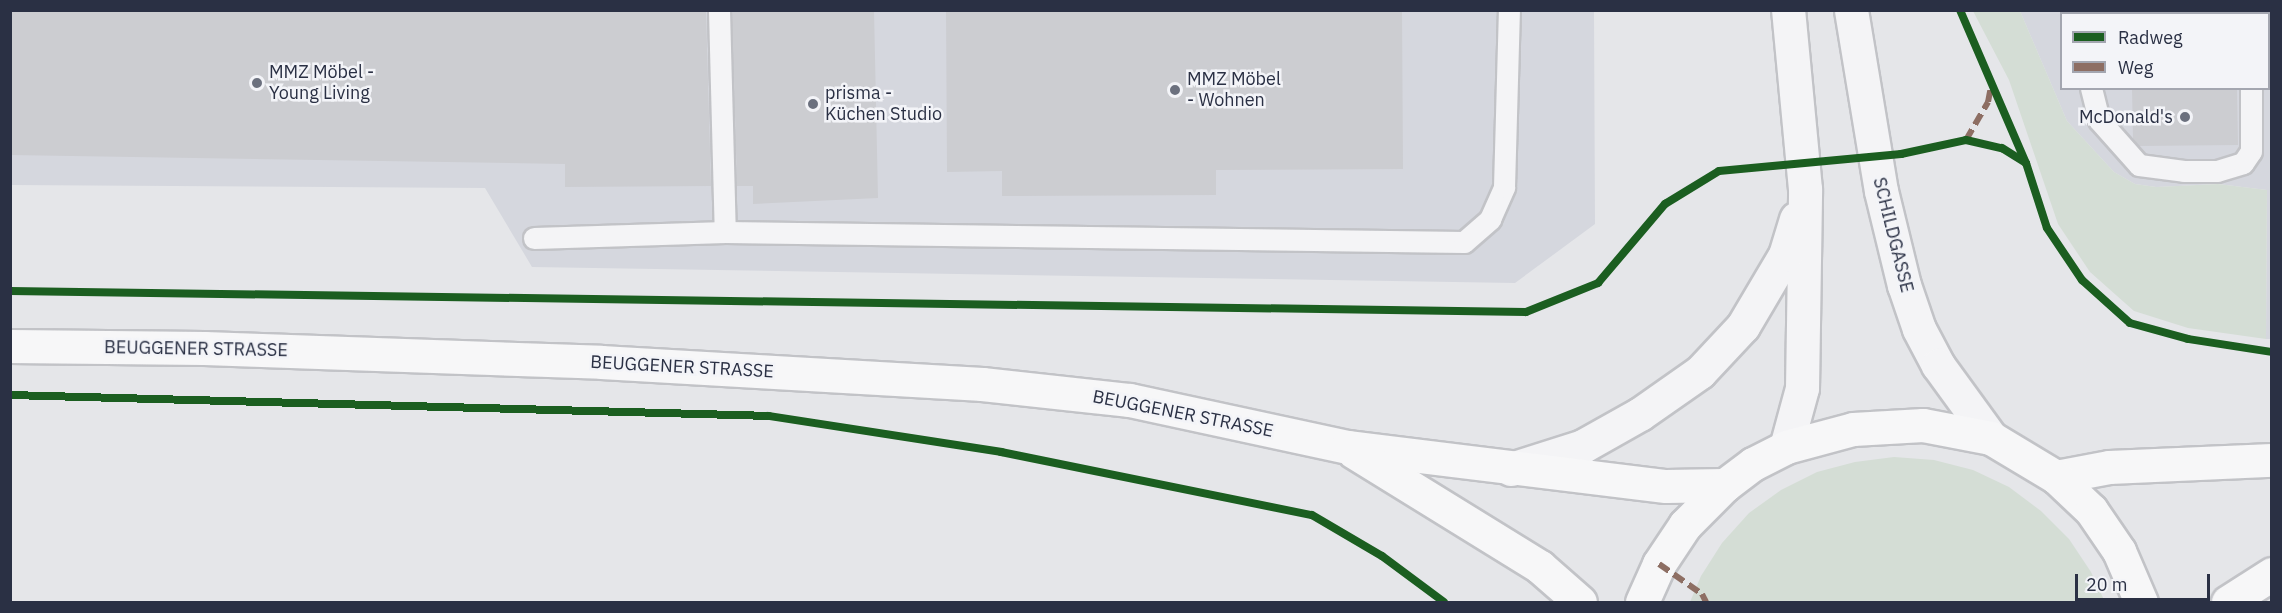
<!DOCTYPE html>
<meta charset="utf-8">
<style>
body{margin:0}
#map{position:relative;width:2282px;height:613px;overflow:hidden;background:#e5e6e9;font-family:"IBM Plex Sans",sans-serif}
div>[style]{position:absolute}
.built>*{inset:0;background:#d5d7de}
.green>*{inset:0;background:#d4ddd5}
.building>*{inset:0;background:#cccdd1}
.roads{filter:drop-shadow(2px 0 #c2c3c7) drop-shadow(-2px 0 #c2c3c7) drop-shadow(0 2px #c2c3c7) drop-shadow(0 -2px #c2c3c7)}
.service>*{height:21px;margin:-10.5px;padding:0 10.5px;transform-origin:10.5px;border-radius:10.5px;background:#f4f4f6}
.tertiary>*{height:33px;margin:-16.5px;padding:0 16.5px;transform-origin:16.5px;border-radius:16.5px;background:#f4f4f6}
.primary>*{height:33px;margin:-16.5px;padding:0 16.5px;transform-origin:16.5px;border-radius:16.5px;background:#f7f7f8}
.quiet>*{height:6px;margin-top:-3px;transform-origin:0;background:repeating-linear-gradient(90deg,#8d6e63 0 12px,transparent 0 18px)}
.cycleway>*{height:8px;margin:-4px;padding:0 4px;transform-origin:4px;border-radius:4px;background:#1b5e20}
.dots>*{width:16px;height:16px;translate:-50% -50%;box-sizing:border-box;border:3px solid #f3f4f8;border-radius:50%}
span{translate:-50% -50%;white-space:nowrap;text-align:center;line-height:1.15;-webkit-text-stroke:5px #f3f4f8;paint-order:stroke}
.poi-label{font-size:18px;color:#2a3044}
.left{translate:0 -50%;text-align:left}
.right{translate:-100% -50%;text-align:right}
.street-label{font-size:18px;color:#2a3044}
.frame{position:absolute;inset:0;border:12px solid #2a3044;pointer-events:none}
.legend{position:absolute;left:2060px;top:12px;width:210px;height:78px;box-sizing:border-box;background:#f3f4f8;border:2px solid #a3a6b0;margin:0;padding:8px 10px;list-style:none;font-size:18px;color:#2a3044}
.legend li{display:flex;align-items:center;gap:12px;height:30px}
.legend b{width:30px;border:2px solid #a3a6b0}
.scale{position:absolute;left:2075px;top:574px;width:135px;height:27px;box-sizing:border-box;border:3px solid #2a3044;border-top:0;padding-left:8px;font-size:18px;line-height:21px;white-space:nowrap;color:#2a3044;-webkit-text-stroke:4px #f3f4f8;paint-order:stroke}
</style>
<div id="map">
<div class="built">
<div style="clip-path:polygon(11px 11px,1594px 11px,1595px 224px,1515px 283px,532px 267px,485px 188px,11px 185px)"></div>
<div style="clip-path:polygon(evenodd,2020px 11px,2271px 11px,2271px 339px,2266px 339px,2267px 190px,2218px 184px,2156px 187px,2135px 184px,2114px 172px,2067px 121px,2020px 11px,2062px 14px,2268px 14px,2268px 88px,2062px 88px,2062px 14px)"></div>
</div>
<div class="green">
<div style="clip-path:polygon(1973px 11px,2020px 11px,2067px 121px,2114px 172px,2135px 184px,2156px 187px,2218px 184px,2267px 190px,2266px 339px,2188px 328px,2134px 311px,2090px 272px,2058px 224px,2009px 80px)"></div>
<div style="clip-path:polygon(1894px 457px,1934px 460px,1973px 470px,2009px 487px,2041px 511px,2069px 539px,2091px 572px,2105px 602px,1690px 602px,1701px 576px,1722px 543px,1749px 513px,1781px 490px,1817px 472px,1855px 462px)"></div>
</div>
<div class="building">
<div style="clip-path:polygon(10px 10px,706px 10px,711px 186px,565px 187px,565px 164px,10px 155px)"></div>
<div style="clip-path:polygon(732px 10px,874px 10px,878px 198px,753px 204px,753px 186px,737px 186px)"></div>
<div style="clip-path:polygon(946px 10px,1402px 10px,1403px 169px,1216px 170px,1216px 195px,1002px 196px,1002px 171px,947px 172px)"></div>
<div style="clip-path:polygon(2132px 88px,2237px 88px,2238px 145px,2139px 146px,2133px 139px)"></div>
</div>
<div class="roads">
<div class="service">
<div style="left:719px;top:10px;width:222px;rotate:88.5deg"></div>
<div style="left:2098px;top:10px;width:4px;rotate:76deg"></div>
<div style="left:2249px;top:10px;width:4px;rotate:90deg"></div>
<div style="left:2091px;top:88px;width:33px;rotate:76deg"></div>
<div style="left:2099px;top:120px;width:60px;rotate:48.4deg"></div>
<div style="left:2139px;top:165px;width:45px;rotate:7.6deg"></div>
<div style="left:2184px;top:171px;width:33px"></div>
<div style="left:2217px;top:171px;width:27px;rotate:-17deg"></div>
<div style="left:2243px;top:163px;width:14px;rotate:-56deg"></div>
<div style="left:2251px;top:151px;width:63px;rotate:-90deg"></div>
<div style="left:534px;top:238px;width:191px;rotate:-1.8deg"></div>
<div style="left:725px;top:232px;width:739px;rotate:0.78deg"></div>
<div style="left:1464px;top:242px;width:35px;rotate:-41deg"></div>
<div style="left:1490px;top:219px;width:35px;rotate:-66deg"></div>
<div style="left:1504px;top:187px;width:177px;rotate:-88.4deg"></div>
</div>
<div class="tertiary">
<div style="left:1851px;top:10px;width:183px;rotate:80.6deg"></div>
<div style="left:1881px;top:191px;width:97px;rotate:76.3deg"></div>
<div style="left:1904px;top:285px;width:46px;rotate:71.2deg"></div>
<div style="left:1919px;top:329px;width:41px;rotate:62.2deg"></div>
<div style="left:1938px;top:365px;width:90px;rotate:54deg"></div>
<div style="left:1786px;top:447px;width:61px;rotate:-74.8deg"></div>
<div style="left:1802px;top:388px;width:199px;rotate:-89.1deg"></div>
<div style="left:1805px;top:189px;width:180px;rotate:-95.4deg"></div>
<div style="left:1511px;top:469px;width:76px;rotate:-17.7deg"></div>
<div style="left:1583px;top:446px;width:65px;rotate:-29.3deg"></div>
<div style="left:1640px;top:414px;width:73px;rotate:-35deg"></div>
<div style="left:1700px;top:372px;width:63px;rotate:-46.9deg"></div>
<div style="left:1743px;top:326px;width:82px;rotate:-59.4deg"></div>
<div style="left:1785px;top:255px;width:38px;rotate:-73deg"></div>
</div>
<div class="primary">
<div style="left:10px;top:346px;width:194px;rotate:0.6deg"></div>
<div style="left:204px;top:348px;width:397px;rotate:2deg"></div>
<div style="left:601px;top:362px;width:382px;rotate:3.3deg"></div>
<div style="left:982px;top:384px;width:149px;rotate:6.2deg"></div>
<div style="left:1130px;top:400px;width:222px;rotate:12.2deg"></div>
<div style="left:1347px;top:447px;width:321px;rotate:7deg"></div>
<div style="left:1666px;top:486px;width:59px;rotate:-1deg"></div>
<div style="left:1354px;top:452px;width:219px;rotate:31.7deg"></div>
<div style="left:1540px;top:567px;width:53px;rotate:41.2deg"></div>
<div style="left:2056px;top:477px;width:54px;rotate:-10.7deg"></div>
<div style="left:2109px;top:467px;width:163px;rotate:-2.5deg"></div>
<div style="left:1642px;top:602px;width:42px;rotate:-65.9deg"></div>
<div style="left:1659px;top:564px;width:47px;rotate:-56.3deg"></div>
<div style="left:1685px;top:525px;width:57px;rotate:-45deg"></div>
<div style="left:1725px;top:485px;width:35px;rotate:-37deg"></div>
<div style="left:1753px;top:464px;width:37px;rotate:-27deg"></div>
<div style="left:1786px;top:447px;width:69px;rotate:-15deg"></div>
<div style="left:1853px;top:429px;width:70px;rotate:-3.3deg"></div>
<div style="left:1923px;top:425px;width:69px;rotate:10.8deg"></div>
<div style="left:1991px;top:438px;width:76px;rotate:31deg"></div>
<div style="left:2056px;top:477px;width:48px;rotate:43.3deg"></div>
<div style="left:2091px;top:510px;width:50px;rotate:55.7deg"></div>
<div style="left:2119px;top:551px;width:56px;rotate:66.7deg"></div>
<div style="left:2228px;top:602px;width:52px;rotate:-32.5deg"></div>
</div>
</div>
<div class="quiet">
<div style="left:1966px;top:140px;width:44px;rotate:-59.9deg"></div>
<div style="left:1988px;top:102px;width:15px;rotate:-79deg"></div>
<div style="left:1659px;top:564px;width:52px;rotate:34.9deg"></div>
<div style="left:1702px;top:594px;width:9px;rotate:63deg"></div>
</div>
<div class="cycleway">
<div style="left:1960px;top:10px;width:167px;rotate:66.7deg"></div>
<div style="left:2026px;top:163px;width:68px;rotate:72.1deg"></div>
<div style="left:2047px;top:228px;width:63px;rotate:56.1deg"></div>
<div style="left:2082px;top:280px;width:64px;rotate:41.9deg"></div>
<div style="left:2130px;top:323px;width:60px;rotate:15.4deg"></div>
<div style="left:2188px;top:339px;width:85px;rotate:8.8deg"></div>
<div style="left:10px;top:291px;width:1516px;rotate:0.79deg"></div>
<div style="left:1526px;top:312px;width:78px;rotate:-21.9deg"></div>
<div style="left:1598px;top:283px;width:104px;rotate:-49.7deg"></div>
<div style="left:1665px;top:204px;width:63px;rotate:-31.4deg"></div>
<div style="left:1719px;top:171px;width:183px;rotate:-5.3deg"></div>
<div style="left:1901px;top:154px;width:66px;rotate:-12.2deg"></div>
<div style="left:1966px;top:140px;width:37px;rotate:13deg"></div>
<div style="left:2002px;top:148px;width:28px;rotate:32deg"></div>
<div style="left:10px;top:395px;width:759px;rotate:1.58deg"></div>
<div style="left:769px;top:416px;width:235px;rotate:8.8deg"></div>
<div style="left:1001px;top:452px;width:317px;rotate:11.5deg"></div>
<div style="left:1312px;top:515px;width:81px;rotate:30.4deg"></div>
<div style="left:1382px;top:556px;width:77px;rotate:36.6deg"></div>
</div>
<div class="dots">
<div style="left:257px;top:83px;background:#6b707e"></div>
<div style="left:1175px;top:90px;background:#6b707e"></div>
<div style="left:813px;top:104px;background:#6b707e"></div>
<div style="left:2185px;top:117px;background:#6b707e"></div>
</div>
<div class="poi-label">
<span class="left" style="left:269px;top:83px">MMZ Möbel -<br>Young Living</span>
<span class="left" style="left:1187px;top:90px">MMZ Möbel<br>- Wohnen</span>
<span class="left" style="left:825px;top:104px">prisma -<br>Küchen Studio</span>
<span class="right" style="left:2173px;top:117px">McDonald's</span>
</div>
<div class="street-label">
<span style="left:1893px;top:235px;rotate:76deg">SCHILDGASSE</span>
<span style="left:196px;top:349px;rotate:1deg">BEUGGENER STRASSE</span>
<span style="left:682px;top:367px;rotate:3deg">BEUGGENER STRASSE</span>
<span style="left:1183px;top:414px;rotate:11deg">BEUGGENER STRASSE</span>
</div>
<div class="frame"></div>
<ul class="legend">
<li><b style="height:8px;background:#1b5e20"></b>Radweg</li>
<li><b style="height:8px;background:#8d6e63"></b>Weg</li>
</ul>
<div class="scale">20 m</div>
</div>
